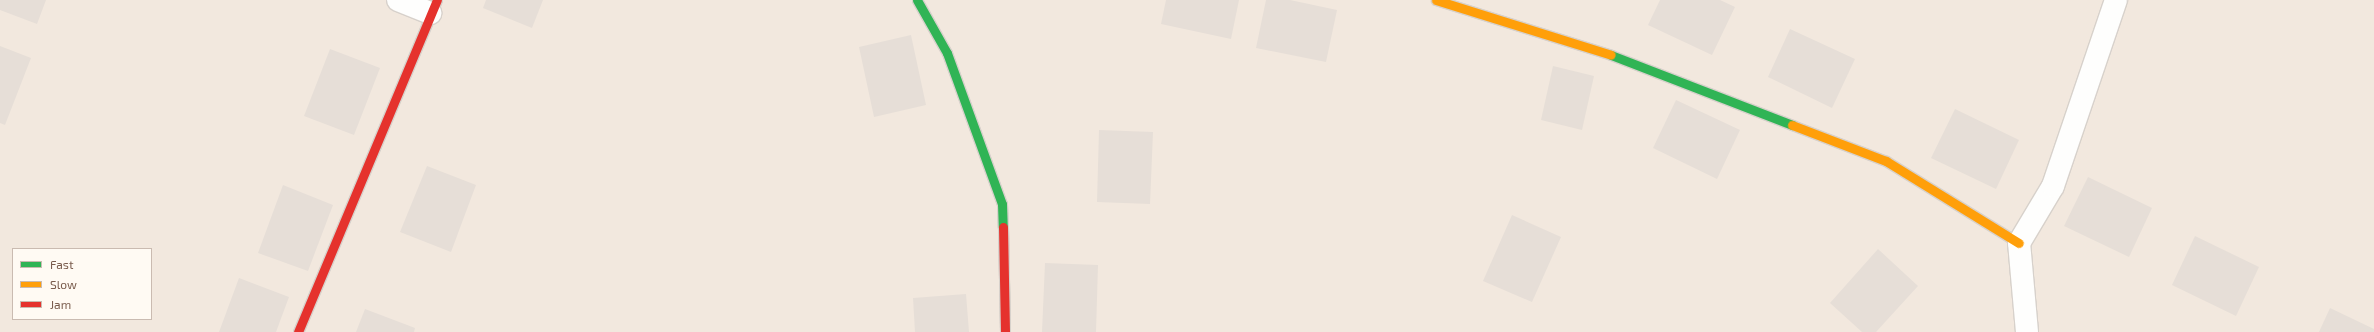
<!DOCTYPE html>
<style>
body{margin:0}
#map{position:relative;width:2374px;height:332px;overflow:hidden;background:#f9f5f0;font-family:"Exo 2",sans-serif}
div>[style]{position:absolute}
.residential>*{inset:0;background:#f2e8de}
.building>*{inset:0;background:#e6ded7}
.roads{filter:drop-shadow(1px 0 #d7d1cb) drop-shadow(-1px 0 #d7d1cb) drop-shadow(0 1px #d7d1cb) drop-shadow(0 -1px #d7d1cb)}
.street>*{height:22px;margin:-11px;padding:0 11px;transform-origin:11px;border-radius:11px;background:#fefefd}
.fast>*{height:9px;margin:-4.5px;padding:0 4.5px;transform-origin:4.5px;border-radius:4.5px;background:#30b455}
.slow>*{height:9px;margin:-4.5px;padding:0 4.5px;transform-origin:4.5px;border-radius:4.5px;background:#ff9f0a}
.jam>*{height:9px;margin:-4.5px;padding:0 4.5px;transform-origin:4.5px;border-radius:4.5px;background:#e5322d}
span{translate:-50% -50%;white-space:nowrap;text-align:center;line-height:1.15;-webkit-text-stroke:4px #fffaf3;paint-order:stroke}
.legend{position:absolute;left:12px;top:248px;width:140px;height:72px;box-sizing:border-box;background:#fffaf3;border:1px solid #cabbb1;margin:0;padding:5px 7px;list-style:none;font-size:12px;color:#7a5c4d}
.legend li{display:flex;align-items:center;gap:8px;height:20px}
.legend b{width:20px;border:1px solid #cabbb1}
</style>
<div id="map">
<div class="residential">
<div style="clip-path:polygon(evenodd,0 0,2374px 0,2374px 332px,0 332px,0 0,13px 249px,151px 249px,151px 319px,13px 319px,13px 249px)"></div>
</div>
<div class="building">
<div style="clip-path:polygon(0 0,46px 0,37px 24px,0 10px)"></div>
<div style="clip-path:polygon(486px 0,543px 0,532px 28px,483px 8px)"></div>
<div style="clip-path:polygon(1166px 0,1239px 0,1231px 39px,1161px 24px)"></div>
<div style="clip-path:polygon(1266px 0,1290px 0,1337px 10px,1326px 62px,1256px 48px)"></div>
<div style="clip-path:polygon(1660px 0,1720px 0,1735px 7px,1712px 55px,1648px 25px)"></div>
<div style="clip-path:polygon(1790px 29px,1855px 59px,1832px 108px,1768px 77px)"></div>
<div style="clip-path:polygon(911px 35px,926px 105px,874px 117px,859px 47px)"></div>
<div style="clip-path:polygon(0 46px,31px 58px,5px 125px,0 123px)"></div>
<div style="clip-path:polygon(330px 49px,380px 68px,354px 135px,304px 116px)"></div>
<div style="clip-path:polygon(1553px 66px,1594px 76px,1582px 130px,1541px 120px)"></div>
<div style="clip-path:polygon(1676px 100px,1740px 130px,1717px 179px,1653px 148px)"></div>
<div style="clip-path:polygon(1955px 109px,2019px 140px,1996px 189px,1931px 158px)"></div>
<div style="clip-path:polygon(1099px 130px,1153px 132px,1150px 204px,1097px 202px)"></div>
<div style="clip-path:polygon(427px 166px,476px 185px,451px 252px,400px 232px)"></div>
<div style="clip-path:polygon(2088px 177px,2152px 208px,2129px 257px,2064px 226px)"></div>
<div style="clip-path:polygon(283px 185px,333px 205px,308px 271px,258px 253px)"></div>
<div style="clip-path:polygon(1512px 215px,1561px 237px,1532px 302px,1483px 281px)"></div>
<div style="clip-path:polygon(2195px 236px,2259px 267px,2236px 316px,2172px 285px)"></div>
<div style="clip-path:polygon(1878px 249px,1918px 286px,1876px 332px,1862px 332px,1830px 303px)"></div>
<div style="clip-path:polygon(1045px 263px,1098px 265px,1096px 332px,1042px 332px)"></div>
<div style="clip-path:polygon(239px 278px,289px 297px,276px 332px,219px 332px)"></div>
<div style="clip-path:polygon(966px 294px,969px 332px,915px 332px,913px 298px)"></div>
<div style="clip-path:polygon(2330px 308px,2374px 329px,2374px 332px,2319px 332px)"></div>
<div style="clip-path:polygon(365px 309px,415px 328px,414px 332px,356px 332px)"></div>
</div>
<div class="roads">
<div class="street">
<div style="left:398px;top:0;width:35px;rotate:22deg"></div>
<div style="left:2027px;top:332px;width:89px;rotate:-95.1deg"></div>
<div style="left:2019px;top:243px;width:66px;rotate:-59.2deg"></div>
<div style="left:2053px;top:186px;width:196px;rotate:-71.3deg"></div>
</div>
<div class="fast">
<div style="left:917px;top:0;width:61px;rotate:60.5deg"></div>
<div style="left:947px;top:53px;width:161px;rotate:70deg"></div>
<div style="left:1002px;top:204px;width:23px;rotate:88deg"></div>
<div style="left:1611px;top:55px;width:194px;rotate:21.1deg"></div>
</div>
<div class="slow">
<div style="left:1436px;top:0;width:183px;rotate:17.4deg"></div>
<div style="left:1792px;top:125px;width:101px;rotate:21deg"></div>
<div style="left:1886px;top:161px;width:156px;rotate:31.7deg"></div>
</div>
<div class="jam">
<div style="left:1003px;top:227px;width:105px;rotate:88.9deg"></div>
<div style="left:298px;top:332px;width:360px;rotate:-67.3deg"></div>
</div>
</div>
<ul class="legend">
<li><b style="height:5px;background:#30b455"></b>Fast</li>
<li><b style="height:5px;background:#ff9f0a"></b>Slow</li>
<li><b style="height:5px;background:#e5322d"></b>Jam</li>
</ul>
</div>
